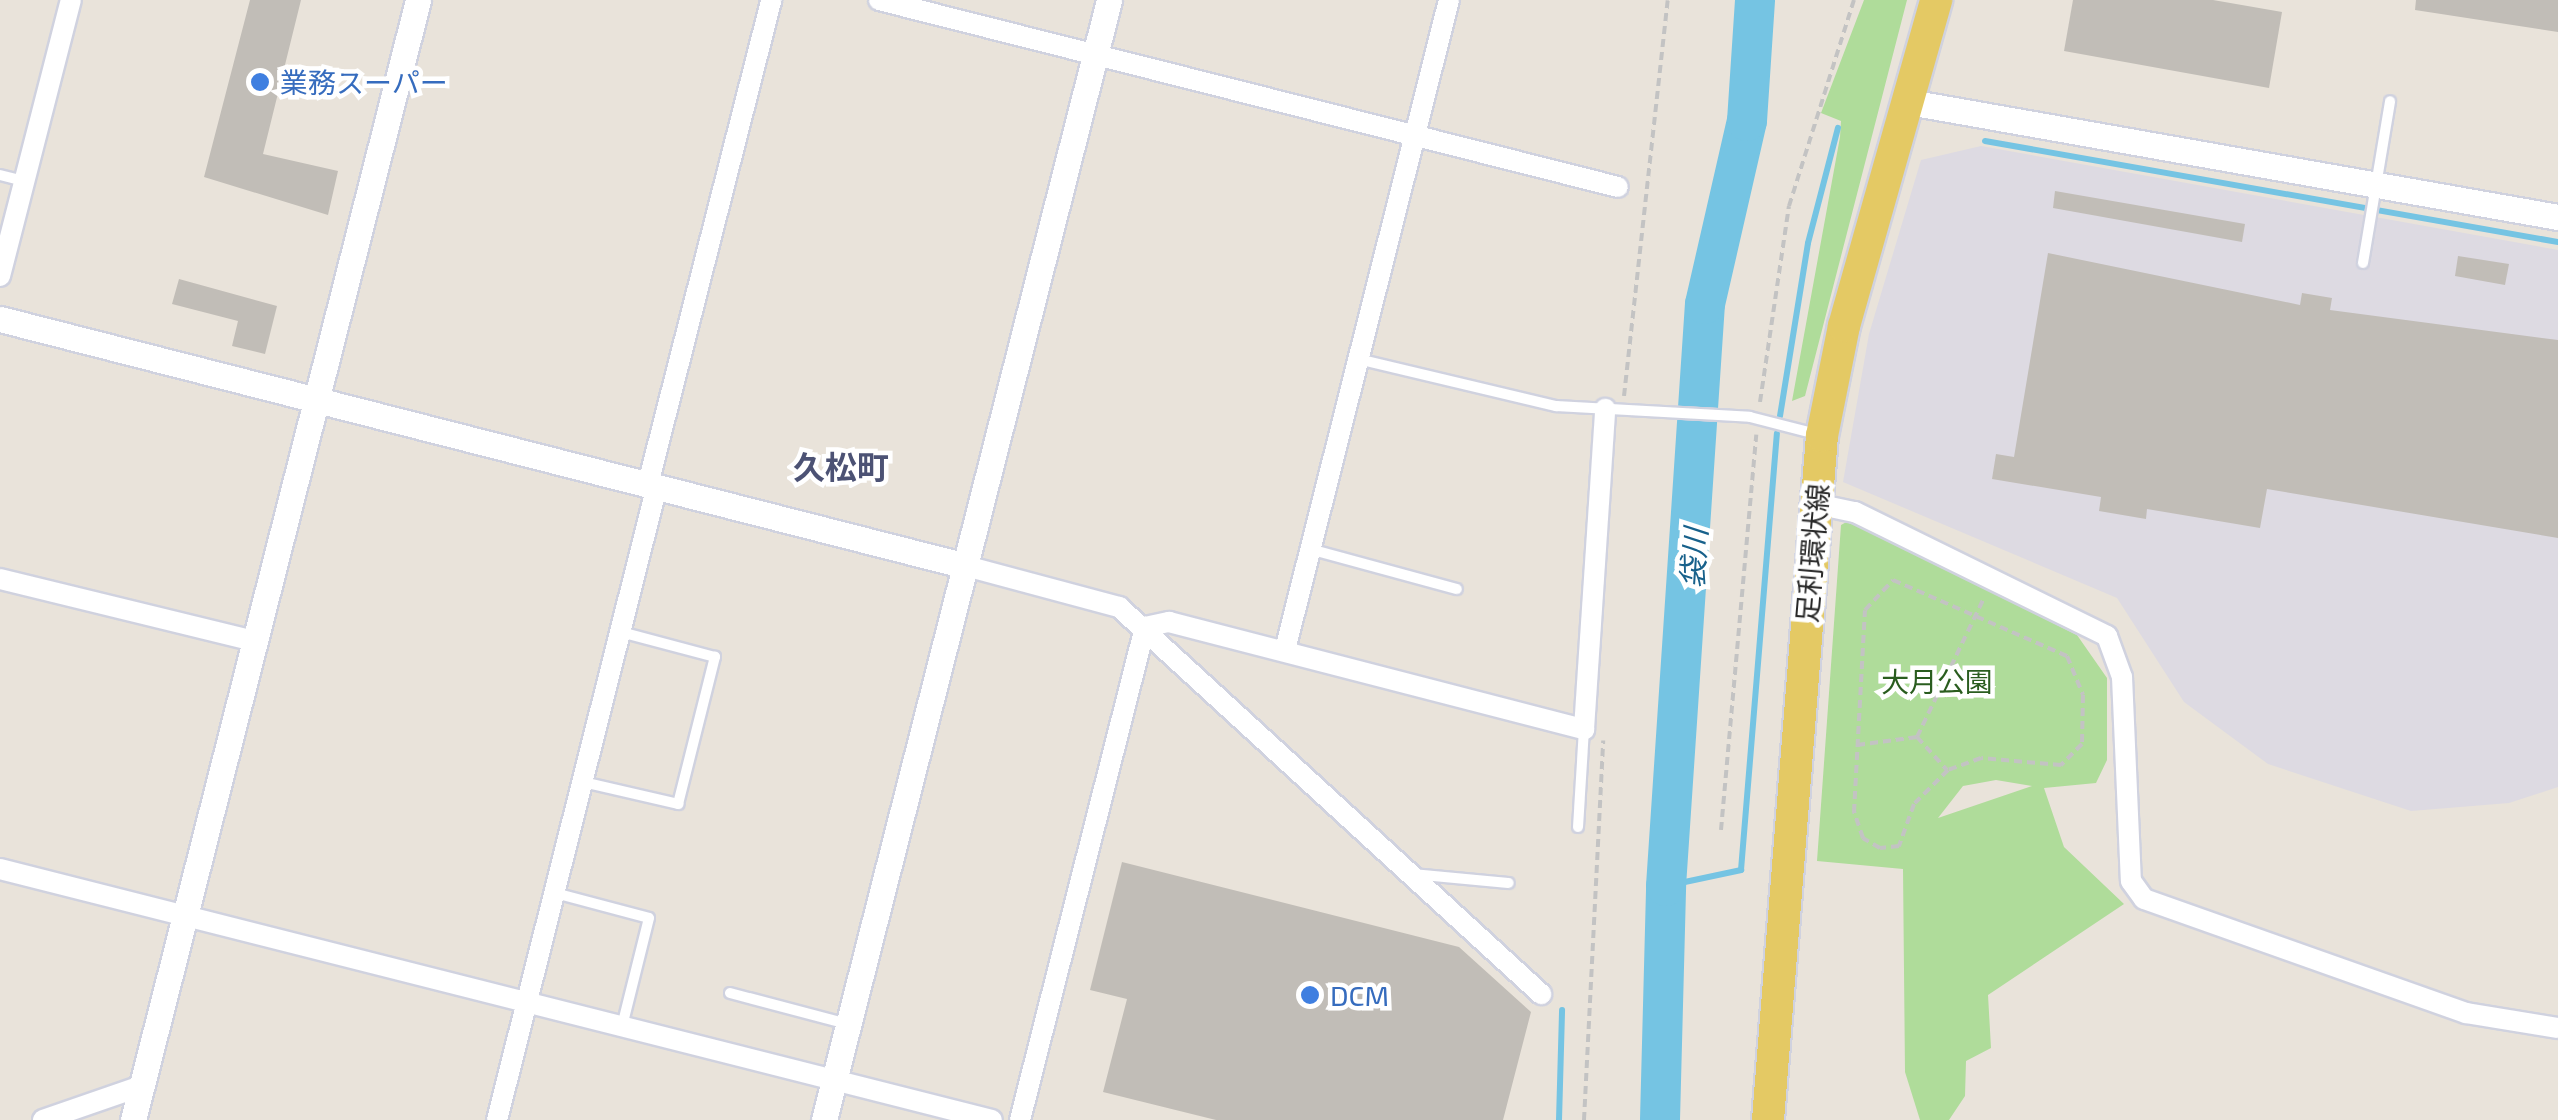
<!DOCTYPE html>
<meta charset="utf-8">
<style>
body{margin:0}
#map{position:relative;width:2558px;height:1120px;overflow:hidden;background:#e9e3da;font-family:"Exo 2","Noto Sans JP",sans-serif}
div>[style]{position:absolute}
.industrial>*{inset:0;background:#dddae2}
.green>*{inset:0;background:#afdc9a}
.stream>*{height:6px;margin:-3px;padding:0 3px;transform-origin:3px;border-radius:3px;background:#75c4e3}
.river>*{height:40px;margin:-20px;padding:0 20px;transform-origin:20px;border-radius:20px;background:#75c4e3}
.building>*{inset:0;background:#c1bdb7}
.path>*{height:4px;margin-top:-2px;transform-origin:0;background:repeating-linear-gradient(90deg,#c3c3c3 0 8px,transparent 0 13px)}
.roads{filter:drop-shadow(2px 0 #d0d2df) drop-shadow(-2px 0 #d0d2df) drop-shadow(0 2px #d0d2df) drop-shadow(0 -2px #d0d2df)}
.service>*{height:10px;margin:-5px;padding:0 5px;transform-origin:5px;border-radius:5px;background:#fff}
.minor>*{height:20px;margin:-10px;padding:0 10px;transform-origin:10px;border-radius:10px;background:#fff}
.tertiary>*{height:25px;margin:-12.5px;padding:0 12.5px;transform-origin:12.5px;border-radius:12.5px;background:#fff}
.primary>*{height:32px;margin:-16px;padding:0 16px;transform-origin:16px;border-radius:16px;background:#e4c964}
.dots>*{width:28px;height:28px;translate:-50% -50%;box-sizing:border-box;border:5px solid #fff;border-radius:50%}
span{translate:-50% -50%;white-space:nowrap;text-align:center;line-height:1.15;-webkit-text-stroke:9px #fff;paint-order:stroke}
.shop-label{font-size:28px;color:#366cbe}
.left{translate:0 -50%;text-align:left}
.street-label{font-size:28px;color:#282828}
.park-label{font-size:28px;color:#2a5d1f}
.water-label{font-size:30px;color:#18618b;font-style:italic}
.quarter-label{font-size:32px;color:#4c5274;font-weight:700}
</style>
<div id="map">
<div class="industrial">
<div style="clip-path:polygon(1981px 146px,2558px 250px,2558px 787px,2509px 803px,2411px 811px,2268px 764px,2184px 702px,2117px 598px,1843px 482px,1869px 334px,1921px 160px)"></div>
</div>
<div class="green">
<div style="clip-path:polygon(1864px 0,1907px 0,1805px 396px,1792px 401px,1840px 137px,1841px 121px,1821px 113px)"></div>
<div style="clip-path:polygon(evenodd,1850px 520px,2077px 635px,2107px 678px,2107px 760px,2096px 783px,2044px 788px,2064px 847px,2124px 904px,1988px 995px,1991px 1048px,1966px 1061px,1965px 1096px,1949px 1120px,1920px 1120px,1905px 1072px,1903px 869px,1817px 861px,1841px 525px,1850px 520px,1996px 780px,2032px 786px,1938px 818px,1963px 786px,1996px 780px)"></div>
</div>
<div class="stream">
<div style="left:1985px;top:141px;width:582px;rotate:10deg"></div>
<div style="left:1780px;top:416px;width:175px;rotate:-80.8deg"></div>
<div style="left:1808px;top:243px;width:119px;rotate:-75.4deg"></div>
<div style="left:1666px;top:886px;width:77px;rotate:-12deg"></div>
<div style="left:1741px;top:870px;width:438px;rotate:-85.3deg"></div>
<div style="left:1559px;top:1120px;width:110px;rotate:-88.4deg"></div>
</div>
<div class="river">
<div style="left:1660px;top:1120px;width:234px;rotate:-88.5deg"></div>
<div style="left:1666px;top:886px;width:583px;rotate:-86.17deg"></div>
<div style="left:1705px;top:304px;width:188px;rotate:-77.1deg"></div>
<div style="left:1747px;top:121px;width:121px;rotate:-86.2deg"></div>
</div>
<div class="building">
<div style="clip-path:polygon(250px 0,301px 0,263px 154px,338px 171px,328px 215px,204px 177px)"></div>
<div style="clip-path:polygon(2073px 0,2213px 0,2282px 12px,2269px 88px,2064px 51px)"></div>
<div style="clip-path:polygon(2416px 0,2558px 0,2558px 32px,2415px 10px)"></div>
<div style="clip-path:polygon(2055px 191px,2245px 224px,2242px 242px,2053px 208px)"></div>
<div style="clip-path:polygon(2048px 253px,2300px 305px,2302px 293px,2332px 298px,2330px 310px,2558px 340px,2558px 538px,2267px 489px,2260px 528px,2147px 509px,2146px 519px,2099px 511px,2101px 497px,1992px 479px,1996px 454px,2014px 457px)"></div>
<div style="clip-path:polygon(2458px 256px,2509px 264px,2505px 285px,2455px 276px)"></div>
<div style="clip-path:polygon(179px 279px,277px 306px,265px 354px,232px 346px,238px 321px,172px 304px)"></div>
<div style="clip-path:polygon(1122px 862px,1459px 947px,1531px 1012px,1503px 1120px,1216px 1120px,1103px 1092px,1127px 999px,1090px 990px)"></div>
</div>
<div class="path">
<div style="left:1624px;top:396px;width:398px;rotate:-83.7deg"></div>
<div style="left:1760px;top:402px;width:198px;rotate:-81.6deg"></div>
<div style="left:1789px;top:206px;width:216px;rotate:-72.5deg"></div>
<div style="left:1893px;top:580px;width:190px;rotate:23.6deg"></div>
<div style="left:2067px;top:656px;width:42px;rotate:67.7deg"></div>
<div style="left:2083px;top:695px;width:49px;rotate:91.2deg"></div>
<div style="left:2082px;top:744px;width:30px;rotate:135deg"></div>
<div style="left:2061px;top:765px;width:80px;rotate:-175deg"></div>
<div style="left:1981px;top:758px;width:35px;rotate:160deg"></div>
<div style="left:1948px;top:770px;width:48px;rotate:135deg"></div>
<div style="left:1914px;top:804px;width:45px;rotate:109.7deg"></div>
<div style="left:1899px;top:846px;width:19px;rotate:174deg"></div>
<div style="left:1880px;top:848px;width:20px;rotate:-150deg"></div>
<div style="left:1863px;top:838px;width:28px;rotate:-109deg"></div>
<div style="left:1854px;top:812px;width:202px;rotate:-86.9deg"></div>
<div style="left:1865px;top:610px;width:41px;rotate:-47deg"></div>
<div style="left:1917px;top:737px;width:152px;rotate:-64.3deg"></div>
<div style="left:1857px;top:745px;width:61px;rotate:-7.6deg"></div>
<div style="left:1917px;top:737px;width:45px;rotate:47.7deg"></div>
<div style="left:1721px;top:830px;width:397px;rotate:-84.9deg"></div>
<div style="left:1584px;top:1120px;width:380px;rotate:-87.1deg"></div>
</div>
<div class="roads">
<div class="service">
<div style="left:0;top:175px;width:25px;rotate:14deg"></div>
<div style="left:2363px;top:263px;width:164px;rotate:-80.5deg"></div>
<div style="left:1358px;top:359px;width:204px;rotate:13.4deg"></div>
<div style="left:1556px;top:406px;width:194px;rotate:3.2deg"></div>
<div style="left:1750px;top:417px;width:68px;rotate:14.4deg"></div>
<div style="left:1313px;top:550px;width:149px;rotate:15.2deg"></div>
<div style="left:583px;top:782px;width:98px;rotate:13deg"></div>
<div style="left:678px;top:804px;width:152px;rotate:-75.9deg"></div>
<div style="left:715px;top:657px;width:97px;rotate:-165.1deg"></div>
<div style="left:1578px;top:827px;width:98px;rotate:-86.5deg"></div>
<div style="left:1412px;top:874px;width:97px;rotate:5.3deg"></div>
<div style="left:555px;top:893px;width:97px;rotate:14.9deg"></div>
<div style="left:649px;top:918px;width:111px;rotate:104deg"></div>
<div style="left:730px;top:993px;width:121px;rotate:14.8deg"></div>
</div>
<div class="minor">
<div style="left:879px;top:0;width:762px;rotate:14.2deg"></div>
<div style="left:0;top:276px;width:285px;rotate:-75.6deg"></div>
<div style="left:648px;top:484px;width:499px;rotate:-75.7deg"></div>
<div style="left:1816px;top:504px;width:40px;rotate:12deg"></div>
<div style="left:1855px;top:512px;width:281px;rotate:26.2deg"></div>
<div style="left:2107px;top:636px;width:44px;rotate:69.9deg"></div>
<div style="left:2122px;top:677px;width:204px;rotate:87.5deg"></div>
<div style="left:2131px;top:881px;width:22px;rotate:54deg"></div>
<div style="left:2144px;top:899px;width:342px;rotate:19.5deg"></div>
<div style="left:2466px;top:1013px;width:93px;rotate:9.3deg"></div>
<div style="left:962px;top:565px;width:163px;rotate:15deg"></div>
<div style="left:1119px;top:607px;width:573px;rotate:42.52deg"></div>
<div style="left:0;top:579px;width:261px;rotate:13.7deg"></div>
<div style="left:1285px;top:650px;width:670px;rotate:-75.84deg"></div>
<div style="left:0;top:869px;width:1023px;rotate:14.2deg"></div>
<div style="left:43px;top:1120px;width:104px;rotate:-19.1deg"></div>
<div style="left:497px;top:1120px;width:654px;rotate:-75.84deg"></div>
<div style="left:1020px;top:1120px;width:509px;rotate:-75.77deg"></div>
<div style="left:1145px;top:627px;width:25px;rotate:-12deg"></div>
<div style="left:1169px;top:622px;width:429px;rotate:14.5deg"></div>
<div style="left:1584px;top:729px;width:321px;rotate:-86.2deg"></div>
</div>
<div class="tertiary">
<div style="left:1909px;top:102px;width:659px;rotate:10.05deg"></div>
<div style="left:0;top:319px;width:993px;rotate:14.34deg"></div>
<div style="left:133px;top:1120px;width:1156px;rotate:-75.72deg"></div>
<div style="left:824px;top:1120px;width:1156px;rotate:-75.72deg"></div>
</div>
<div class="primary">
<div style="left:1768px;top:1120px;width:686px;rotate:-85.49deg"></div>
<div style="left:1822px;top:436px;width:112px;rotate:-78.7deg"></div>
<div style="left:1844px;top:326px;width:339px;rotate:-74.2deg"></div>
</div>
</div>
<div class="dots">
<div style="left:260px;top:82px;background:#3f7fe0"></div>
<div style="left:1310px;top:995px;background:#3f7fe0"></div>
</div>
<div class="shop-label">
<span class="left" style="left:280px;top:82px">業務スーパー</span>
<span class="left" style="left:1330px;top:995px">DCM</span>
</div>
<div class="street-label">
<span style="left:1812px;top:553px;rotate:-85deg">足利環状線</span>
</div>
<div class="park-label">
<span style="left:1937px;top:681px">大月公園</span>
</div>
<div class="water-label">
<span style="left:1693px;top:558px;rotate:-86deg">袋川</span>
</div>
<div class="quarter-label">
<span style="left:841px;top:466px">久松町</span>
</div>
</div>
